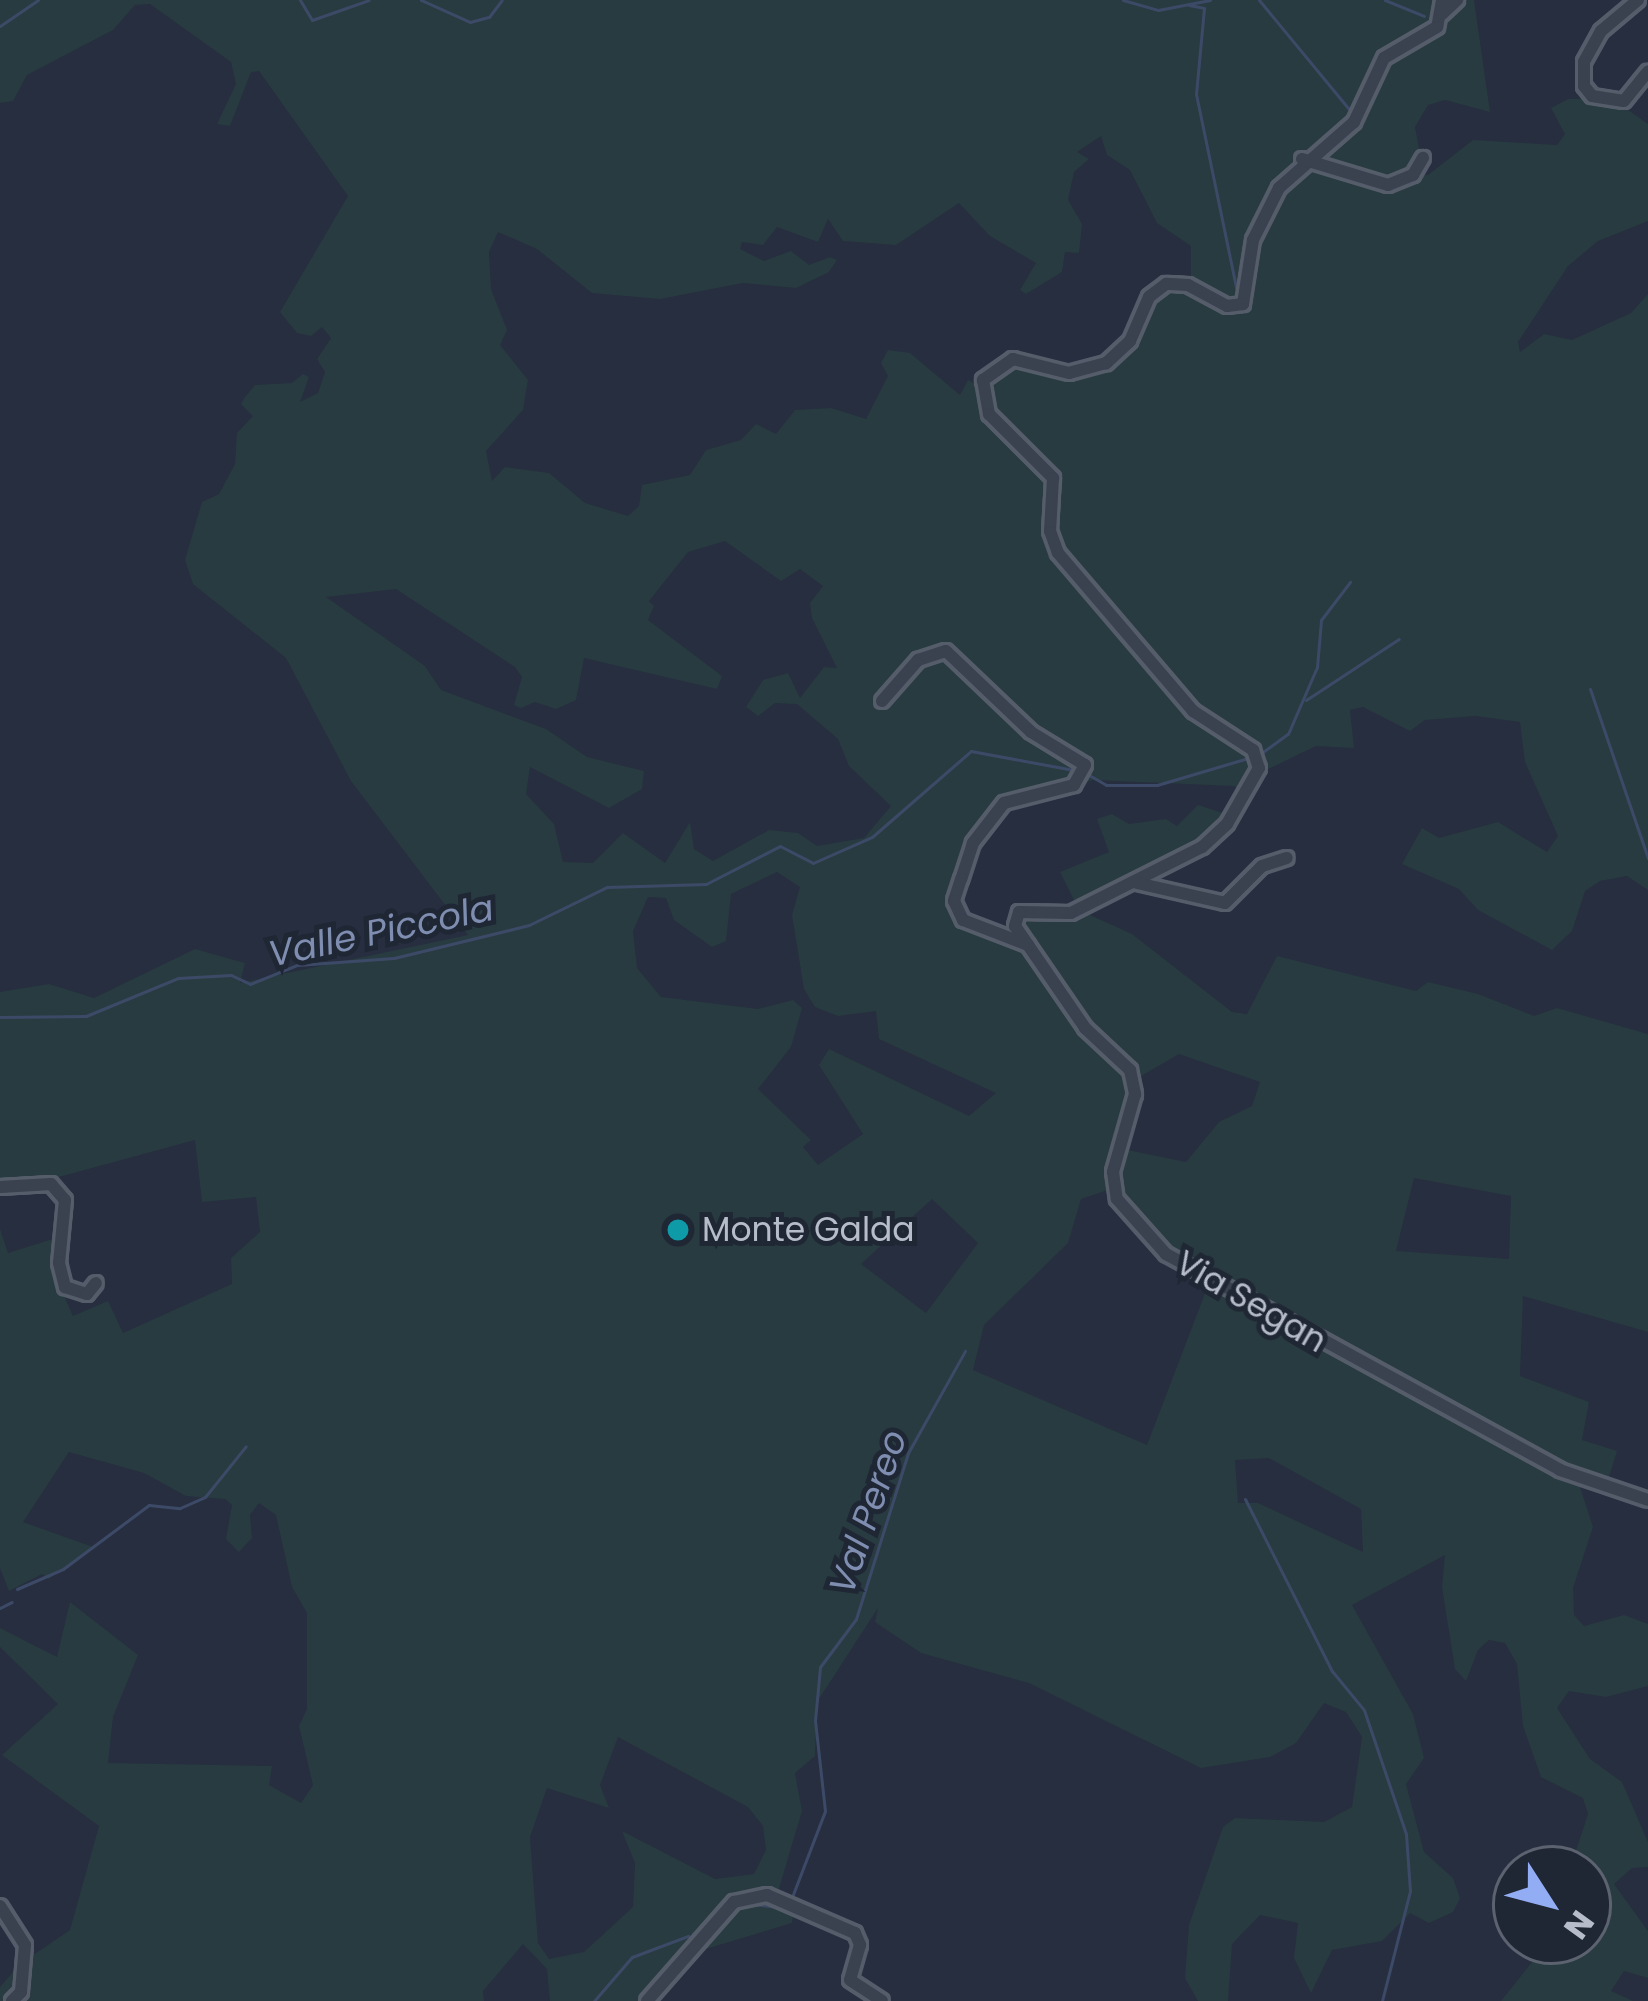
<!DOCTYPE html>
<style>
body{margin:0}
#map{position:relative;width:1648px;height:2001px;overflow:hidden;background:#262e3f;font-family:Poppins,sans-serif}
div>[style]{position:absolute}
.green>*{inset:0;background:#283b40}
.stream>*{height:3px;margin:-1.5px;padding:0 1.5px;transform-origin:1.5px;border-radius:1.5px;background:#3d4a67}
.roads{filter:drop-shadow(3px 0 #555c6a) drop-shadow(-3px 0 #555c6a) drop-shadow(0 3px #555c6a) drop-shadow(0 -3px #555c6a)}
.minor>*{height:12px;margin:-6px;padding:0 6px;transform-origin:6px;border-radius:6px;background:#3a414f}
.dots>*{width:33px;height:33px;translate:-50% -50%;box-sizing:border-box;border:6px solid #1f2634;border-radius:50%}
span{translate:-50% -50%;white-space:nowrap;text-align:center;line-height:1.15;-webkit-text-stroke:10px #1f2634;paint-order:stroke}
.poi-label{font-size:33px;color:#b7bcca}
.left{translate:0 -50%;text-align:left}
.street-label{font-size:33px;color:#b7bcca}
.water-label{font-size:36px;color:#7f8eb0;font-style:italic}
.north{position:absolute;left:1492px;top:1845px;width:120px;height:120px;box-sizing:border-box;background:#1f2634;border:3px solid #5c6270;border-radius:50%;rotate:126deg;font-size:33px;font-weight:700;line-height:48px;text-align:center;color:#b7bcca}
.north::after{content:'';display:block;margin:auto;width:42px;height:54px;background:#92adf4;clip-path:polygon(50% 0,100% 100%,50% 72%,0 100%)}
</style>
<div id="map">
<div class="green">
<div style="clip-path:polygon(evenodd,0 0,1474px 0,1490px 112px,1445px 100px,1428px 105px,1415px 127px,1419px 148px,1407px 176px,1428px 175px,1473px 140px,1557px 145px,1565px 134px,1551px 108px,1568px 99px,1611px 98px,1648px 124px,1648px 221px,1598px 241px,1568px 266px,1518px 342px,1520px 352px,1544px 334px,1572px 340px,1631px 313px,1648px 294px,1648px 890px,1627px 876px,1600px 881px,1585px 891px,1572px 931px,1552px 950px,1478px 910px,1459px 889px,1402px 864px,1422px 828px,1439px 838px,1498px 822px,1547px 852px,1558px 836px,1525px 762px,1520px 722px,1476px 716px,1425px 720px,1410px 731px,1363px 707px,1350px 710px,1354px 748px,1316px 746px,1258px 774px,1247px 793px,1234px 786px,1093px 780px,1005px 807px,961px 886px,962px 913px,1023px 946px,1019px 914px,1079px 910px,1060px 872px,1109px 852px,1097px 819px,1112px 814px,1129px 824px,1166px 819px,1177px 826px,1198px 805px,1232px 816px,1205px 844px,1081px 911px,1132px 934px,1232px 1012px,1247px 1014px,1277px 956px,1416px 991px,1428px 982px,1478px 994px,1534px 1016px,1557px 1008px,1648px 1034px,1648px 1332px,1523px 1296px,1520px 1376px,1589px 1402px,1582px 1440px,1617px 1451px,1605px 1490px,1578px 1481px,1593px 1527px,1573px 1588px,1574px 1615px,1584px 1626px,1624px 1615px,1648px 1624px,1648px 1686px,1606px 1697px,1569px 1691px,1557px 1708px,1590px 1759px,1622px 1782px,1648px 1842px,1648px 1867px,1632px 1868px,1614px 1884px,1648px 1931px,1648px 1978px,1624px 1971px,1611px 1991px,1633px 2001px,1501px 2001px,1549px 1941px,1588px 1941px,1588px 1869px,1570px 1869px,1588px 1814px,1583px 1798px,1541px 1777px,1523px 1726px,1517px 1664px,1505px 1643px,1489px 1640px,1478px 1650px,1466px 1681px,1455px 1669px,1442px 1587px,1445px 1555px,1352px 1605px,1413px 1714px,1424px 1758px,1406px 1784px,1424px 1852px,1453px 1878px,1460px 1898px,1453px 1912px,1429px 1923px,1410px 1913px,1382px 1941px,1332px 1950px,1311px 1993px,1294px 1958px,1298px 1923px,1260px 1915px,1232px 1944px,1228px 2001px,1198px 2001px,1185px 1978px,1189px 1925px,1223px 1827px,1235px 1818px,1324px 1822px,1352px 1807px,1362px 1737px,1346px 1712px,1324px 1703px,1296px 1743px,1270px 1757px,1201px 1768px,1029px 1683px,921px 1653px,875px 1622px,878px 1608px,817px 1702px,815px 1756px,795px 1773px,802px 1811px,775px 1902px,794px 1908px,792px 1923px,699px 1951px,658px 2001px,550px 2001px,547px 1969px,523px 1944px,483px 1991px,484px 2001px,0 2001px,0 1987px,20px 1964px,70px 1930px,99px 1826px,2px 1755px,58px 1704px,0 1647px,0 1628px,57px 1657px,70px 1602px,138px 1655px,113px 1717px,108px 1763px,272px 1766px,269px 1785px,301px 1803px,313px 1785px,299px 1726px,307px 1709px,307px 1613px,292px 1587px,276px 1515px,259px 1503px,250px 1515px,252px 1538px,239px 1552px,226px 1539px,232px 1505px,225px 1499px,186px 1496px,144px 1473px,69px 1452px,23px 1522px,93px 1547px,49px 1579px,42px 1574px,9px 1591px,0 1568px,0 1229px,8px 1253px,56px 1238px,54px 1273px,73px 1316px,108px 1301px,123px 1333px,232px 1284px,231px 1258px,260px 1232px,256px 1197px,202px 1202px,195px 1140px,0 1193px,0 992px,49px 984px,94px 998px,195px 949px,245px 963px,240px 983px,468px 935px,351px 781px,286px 658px,193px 584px,185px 560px,202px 502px,219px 494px,235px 464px,237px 433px,253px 416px,241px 404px,245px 397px,255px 385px,292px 383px,303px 374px,309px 377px,300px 402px,318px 393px,325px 372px,317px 359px,331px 338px,322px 327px,311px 336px,297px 333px,280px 312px,348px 196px,259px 71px,251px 72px,230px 126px,217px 124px,236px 84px,231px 62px,150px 4px,135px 5px,113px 30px,27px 75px,13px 101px,0 103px,0 0,1101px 136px,1107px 155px,1130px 170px,1157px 223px,1191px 246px,1191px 285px,1154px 288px,1127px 343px,1091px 368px,1065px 373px,1011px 359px,981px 387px,968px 380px,960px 395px,910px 353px,888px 350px,881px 363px,888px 376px,866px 419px,831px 408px,795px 410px,776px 434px,756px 424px,741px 440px,706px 450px,690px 475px,642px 485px,639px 506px,628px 516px,585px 503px,549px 473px,505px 467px,492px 481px,486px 451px,523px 410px,528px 380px,500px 345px,507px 330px,491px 289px,489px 252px,498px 232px,537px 249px,592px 293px,660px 299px,743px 283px,796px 288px,829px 272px,837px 260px,830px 257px,809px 265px,791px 251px,764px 261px,740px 249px,742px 242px,763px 245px,777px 227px,818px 242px,828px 219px,843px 241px,896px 245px,959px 203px,990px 236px,1036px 263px,1020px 290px,1026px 294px,1062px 272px,1065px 252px,1079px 253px,1082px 224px,1068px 200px,1074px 172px,1089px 159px,1077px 152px,1101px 136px,0 0,725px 541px,781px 581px,800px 569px,823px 586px,810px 603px,812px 618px,837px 668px,824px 667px,800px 698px,788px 673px,763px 680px,746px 707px,758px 716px,775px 703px,797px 704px,838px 739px,849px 766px,891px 806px,864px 838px,817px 846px,798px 833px,769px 830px,713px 861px,694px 849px,690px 822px,665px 863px,623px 833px,593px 863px,563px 862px,554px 824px,526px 794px,530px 767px,609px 808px,642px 789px,644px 771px,587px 757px,546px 729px,441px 690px,425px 666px,326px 597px,396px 589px,515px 667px,522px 677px,514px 705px,521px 708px,535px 702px,556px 709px,576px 700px,584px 658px,717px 689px,722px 676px,648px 620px,654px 606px,649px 601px,688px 552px,725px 541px,0 0,777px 872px,800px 887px,792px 915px,804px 989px,815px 1007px,838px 1016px,876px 1011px,879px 1039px,996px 1093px,969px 1116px,829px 1049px,819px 1065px,863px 1134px,818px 1165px,803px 1147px,811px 1140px,758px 1089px,791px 1047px,802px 1008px,793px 1000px,758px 1009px,661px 997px,637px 968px,633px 931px,648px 897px,666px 898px,674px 920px,712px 947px,726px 941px,731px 894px,777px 872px,0 0,1179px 1054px,1260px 1082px,1252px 1106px,1219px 1122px,1186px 1162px,1118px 1148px,1136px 1079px,1179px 1054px,0 0,1414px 1178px,1511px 1196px,1509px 1259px,1396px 1251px,1414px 1178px,0 0,1114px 1188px,1155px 1244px,1209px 1283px,1147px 1445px,973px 1370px,984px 1325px,1068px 1243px,1081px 1199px,1114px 1188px,0 0,932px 1199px,978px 1243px,926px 1313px,861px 1264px,932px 1199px,0 0,1269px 1458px,1361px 1509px,1363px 1552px,1258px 1503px,1238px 1503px,1235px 1460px,1269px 1458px,0 0,618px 1737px,748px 1807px,763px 1826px,766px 1850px,754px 1874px,715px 1879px,622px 1831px,635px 1863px,633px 1907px,584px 1952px,549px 1959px,538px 1943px,530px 1837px,547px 1788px,609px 1808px,600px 1785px,618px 1737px)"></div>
</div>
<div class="stream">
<div style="left:300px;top:0;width:23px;rotate:59deg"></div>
<div style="left:312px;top:20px;width:60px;rotate:-19.3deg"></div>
<div style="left:421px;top:0;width:54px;rotate:24.2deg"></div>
<div style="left:470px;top:22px;width:20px;rotate:-15deg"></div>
<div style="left:489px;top:17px;width:21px;rotate:-53deg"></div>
<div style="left:1123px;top:0;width:36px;rotate:16deg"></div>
<div style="left:1158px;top:10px;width:53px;rotate:-10.9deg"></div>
<div style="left:1259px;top:0;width:140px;rotate:50.5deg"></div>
<div style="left:1385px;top:0;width:42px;rotate:22.3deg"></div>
<div style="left:1189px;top:5px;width:15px;rotate:11deg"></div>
<div style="left:1204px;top:8px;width:86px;rotate:95.3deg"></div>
<div style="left:1196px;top:94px;width:207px;rotate:78.3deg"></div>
<div style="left:0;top:26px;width:46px;rotate:-34.4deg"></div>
<div style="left:1590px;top:689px;width:179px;rotate:71.1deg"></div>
<div style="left:1306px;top:700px;width:111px;rotate:-33.3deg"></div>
<div style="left:1260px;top:754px;width:34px;rotate:-36deg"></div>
<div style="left:1288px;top:734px;width:73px;rotate:-66.6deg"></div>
<div style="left:1317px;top:667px;width:47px;rotate:-85.1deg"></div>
<div style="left:1321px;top:620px;width:48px;rotate:-52.7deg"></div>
<div style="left:1089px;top:775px;width:20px;rotate:30deg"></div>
<div style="left:1106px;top:785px;width:51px"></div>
<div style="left:1157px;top:785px;width:95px;rotate:-16.5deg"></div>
<div style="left:0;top:1017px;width:86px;rotate:-0.7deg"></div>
<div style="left:86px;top:1016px;width:100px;rotate:-22.4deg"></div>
<div style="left:178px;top:978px;width:53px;rotate:-3.2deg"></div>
<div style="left:231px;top:975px;width:21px;rotate:25deg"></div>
<div style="left:250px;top:984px;width:51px;rotate:-22deg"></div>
<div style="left:297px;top:965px;width:97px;rotate:-4.1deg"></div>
<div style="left:394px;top:958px;width:139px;rotate:-13.7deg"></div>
<div style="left:529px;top:925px;width:87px;rotate:-26deg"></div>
<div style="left:607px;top:887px;width:99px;rotate:-1.7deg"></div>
<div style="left:706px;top:884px;width:83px;rotate:-27.2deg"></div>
<div style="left:780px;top:846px;width:37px;rotate:27deg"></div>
<div style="left:813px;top:863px;width:64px;rotate:-23.8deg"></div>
<div style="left:872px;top:837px;width:131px;rotate:-41deg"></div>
<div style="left:971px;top:751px;width:110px;rotate:10.5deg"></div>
<div style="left:1245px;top:1499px;width:193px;rotate:63.2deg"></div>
<div style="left:1332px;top:1671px;width:50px;rotate:50.6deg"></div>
<div style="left:1364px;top:1710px;width:131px;rotate:71.3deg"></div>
<div style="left:1406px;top:1834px;width:57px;rotate:86deg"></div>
<div style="left:1410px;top:1891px;width:114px;rotate:104.3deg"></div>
<div style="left:17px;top:1589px;width:50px;rotate:-23.5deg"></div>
<div style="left:63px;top:1569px;width:107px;rotate:-36.7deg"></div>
<div style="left:149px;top:1505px;width:31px;rotate:6deg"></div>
<div style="left:180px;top:1508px;width:27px;rotate:-24deg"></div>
<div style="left:205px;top:1497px;width:65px;rotate:-51.2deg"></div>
<div style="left:0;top:1608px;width:13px;rotate:-27deg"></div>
<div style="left:792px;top:1897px;width:92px;rotate:-69deg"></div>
<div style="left:825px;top:1811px;width:91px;rotate:-96.3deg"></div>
<div style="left:815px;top:1721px;width:54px;rotate:-84.7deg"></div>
<div style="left:820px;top:1667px;width:60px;rotate:-53.1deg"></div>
<div style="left:856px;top:1619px;width:174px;rotate:-72.6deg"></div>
<div style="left:908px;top:1453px;width:117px;rotate:-60.8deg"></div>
<div style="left:754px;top:1904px;width:26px;rotate:7deg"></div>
<div style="left:693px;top:1934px;width:14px;rotate:-36deg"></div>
<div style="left:594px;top:2001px;width:58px;rotate:-49.2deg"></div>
<div style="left:632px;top:1957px;width:60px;rotate:-20.6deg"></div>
</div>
<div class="roads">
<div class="minor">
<div style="left:1442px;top:0;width:27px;rotate:100deg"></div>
<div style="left:1437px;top:27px;width:61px;rotate:149.7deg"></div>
<div style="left:1384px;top:58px;width:71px;rotate:115.1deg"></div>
<div style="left:1354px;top:122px;width:100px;rotate:138.7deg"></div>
<div style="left:1279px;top:188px;width:58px;rotate:116.6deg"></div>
<div style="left:1253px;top:240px;width:65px;rotate:98.9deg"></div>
<div style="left:1243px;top:304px;width:16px;rotate:173deg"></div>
<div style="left:1227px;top:306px;width:44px;rotate:-151.7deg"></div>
<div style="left:1188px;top:285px;width:22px;rotate:-177deg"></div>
<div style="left:1166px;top:284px;width:21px;rotate:143deg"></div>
<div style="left:1149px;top:297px;width:48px;rotate:113.4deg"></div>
<div style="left:1130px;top:341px;width:33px;rotate:137deg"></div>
<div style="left:1106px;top:363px;width:38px;rotate:165deg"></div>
<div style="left:1069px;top:373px;width:58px;rotate:-166deg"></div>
<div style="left:1013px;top:359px;width:37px;rotate:145deg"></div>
<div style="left:983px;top:380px;width:35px;rotate:80deg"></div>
<div style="left:989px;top:414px;width:91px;rotate:45deg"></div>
<div style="left:1053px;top:478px;width:53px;rotate:93.2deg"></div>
<div style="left:1050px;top:531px;width:23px;rotate:70deg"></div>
<div style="left:1058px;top:553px;width:208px;rotate:49.5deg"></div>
<div style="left:1193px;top:711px;width:72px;rotate:33deg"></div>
<div style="left:1253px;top:750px;width:19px;rotate:72deg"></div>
<div style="left:1259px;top:768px;width:64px;rotate:119.7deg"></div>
<div style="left:1227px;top:824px;width:34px;rotate:137deg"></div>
<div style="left:1202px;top:847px;width:147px;rotate:153.3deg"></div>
<div style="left:1071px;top:913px;width:52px;rotate:-178.9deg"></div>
<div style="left:1019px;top:912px;width:15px;rotate:106deg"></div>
<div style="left:1015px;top:926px;width:124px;rotate:55.5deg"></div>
<div style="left:1085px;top:1028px;width:62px;rotate:43deg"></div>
<div style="left:1130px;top:1070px;width:25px;rotate:78deg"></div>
<div style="left:1135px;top:1094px;width:81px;rotate:105.8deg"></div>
<div style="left:1113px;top:1172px;width:27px;rotate:82deg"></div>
<div style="left:1117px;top:1199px;width:74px;rotate:48.3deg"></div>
<div style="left:1166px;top:1254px;width:449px;rotate:28.7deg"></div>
<div style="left:1560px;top:1470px;width:93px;rotate:18.8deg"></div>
<div style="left:1638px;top:0;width:48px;rotate:140deg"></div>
<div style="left:1601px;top:31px;width:35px;rotate:119deg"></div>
<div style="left:1584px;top:62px;width:24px;rotate:90deg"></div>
<div style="left:1584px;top:86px;width:13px;rotate:51deg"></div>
<div style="left:1592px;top:96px;width:32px;rotate:9deg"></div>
<div style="left:1624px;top:101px;width:38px;rotate:-51deg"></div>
<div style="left:1442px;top:14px;width:21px;rotate:-43deg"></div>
<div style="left:1302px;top:159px;width:90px;rotate:16.8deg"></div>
<div style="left:1388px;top:185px;width:27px;rotate:-22deg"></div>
<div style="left:1413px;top:175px;width:20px;rotate:-60deg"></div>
<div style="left:882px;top:701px;width:55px;rotate:-48.7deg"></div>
<div style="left:918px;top:660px;width:29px;rotate:-18deg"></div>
<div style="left:946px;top:651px;width:117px;rotate:43.6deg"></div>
<div style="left:1031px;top:732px;width:63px;rotate:31.4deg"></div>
<div style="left:1085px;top:765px;width:23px;rotate:119deg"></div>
<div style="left:1074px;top:785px;width:72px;rotate:165.6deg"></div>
<div style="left:1004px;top:803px;width:51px;rotate:127.8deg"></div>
<div style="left:973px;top:843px;width:38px;rotate:108deg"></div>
<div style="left:961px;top:879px;width:23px;rotate:108deg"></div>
<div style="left:954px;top:901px;width:21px;rotate:65deg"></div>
<div style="left:963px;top:920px;width:70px;rotate:21deg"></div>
<div style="left:1137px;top:883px;width:90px;rotate:12.8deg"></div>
<div style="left:1225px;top:903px;width:52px;rotate:-45deg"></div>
<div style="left:1262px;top:866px;width:26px;rotate:-18deg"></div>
<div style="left:0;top:1187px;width:51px;rotate:-3.4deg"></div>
<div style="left:51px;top:1184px;width:21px;rotate:49deg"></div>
<div style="left:65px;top:1200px;width:63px;rotate:95.4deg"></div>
<div style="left:59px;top:1263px;width:25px;rotate:76deg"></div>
<div style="left:65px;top:1287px;width:23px;rotate:18deg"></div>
<div style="left:87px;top:1294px;width:14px;rotate:-51deg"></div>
<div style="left:0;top:1906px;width:46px;rotate:57.3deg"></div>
<div style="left:25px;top:1945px;width:47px;rotate:94.9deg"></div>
<div style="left:21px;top:1992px;width:13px;rotate:135deg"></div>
<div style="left:647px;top:2001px;width:132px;rotate:-48.7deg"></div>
<div style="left:734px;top:1902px;width:34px;rotate:-12deg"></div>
<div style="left:767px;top:1895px;width:96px;rotate:23.4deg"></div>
<div style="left:855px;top:1933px;width:13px;rotate:67deg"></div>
<div style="left:860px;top:1945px;width:36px;rotate:106deg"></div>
<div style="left:850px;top:1980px;width:38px;rotate:33deg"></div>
</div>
</div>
<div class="dots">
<div style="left:678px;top:1230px;background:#0f9aa8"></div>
</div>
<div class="poi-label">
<span class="left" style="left:702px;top:1230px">Monte Galda</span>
</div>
<div class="street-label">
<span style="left:1251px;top:1302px;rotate:30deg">Via Segan</span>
</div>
<div class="water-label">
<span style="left:381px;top:931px;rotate:-12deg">Valle Piccola</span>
<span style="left:868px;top:1512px;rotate:-71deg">Val Pereo</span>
</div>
<div class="north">N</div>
</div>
